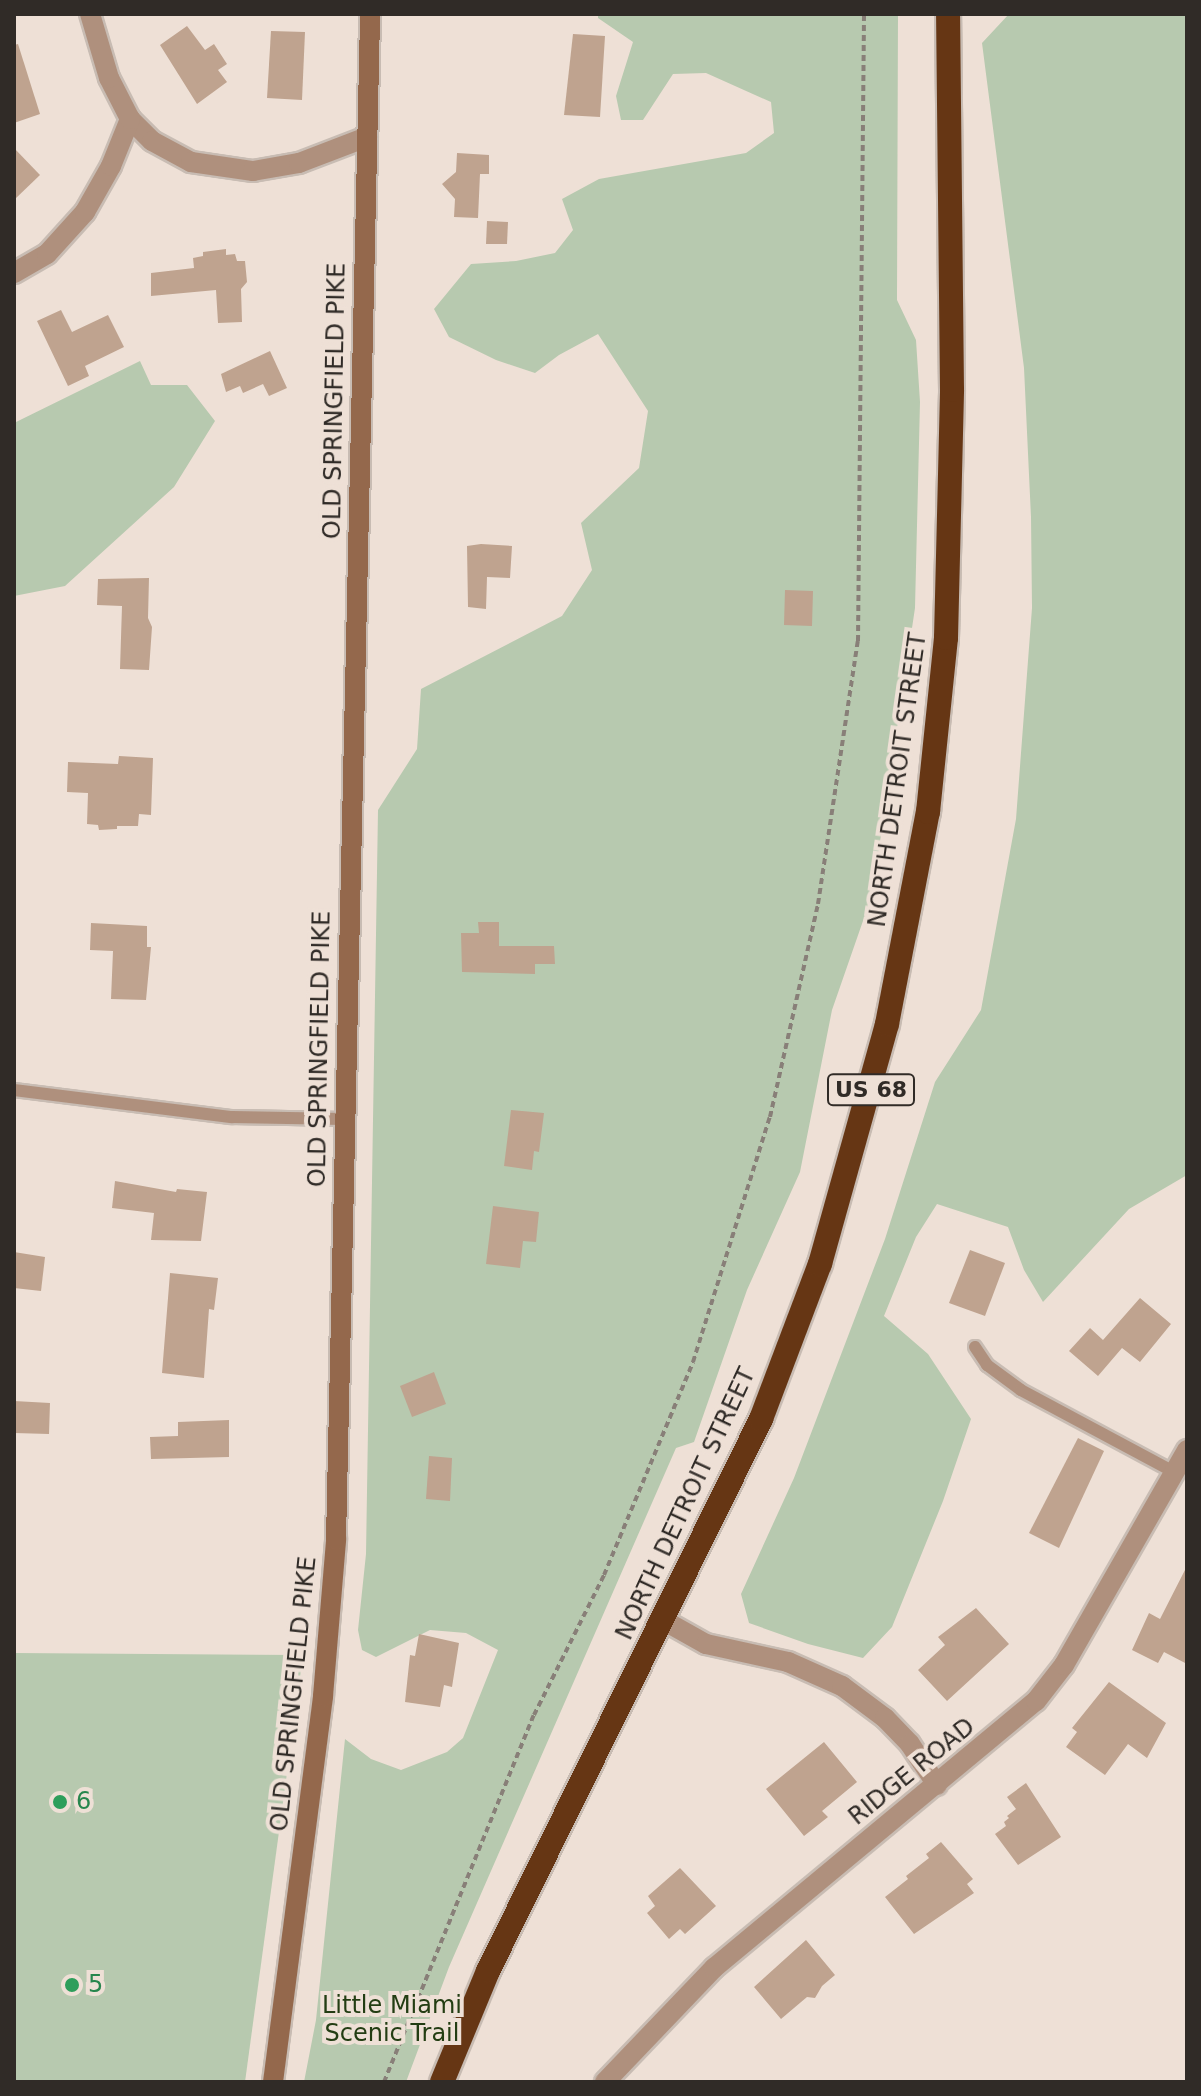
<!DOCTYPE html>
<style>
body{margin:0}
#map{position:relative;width:1201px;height:2096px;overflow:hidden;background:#eee0d6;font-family:"DejaVu Sans",sans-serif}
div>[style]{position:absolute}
.green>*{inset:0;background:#b7c9af}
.building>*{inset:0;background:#bfa38f}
.path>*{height:4px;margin-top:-2px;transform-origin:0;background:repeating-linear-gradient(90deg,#887f78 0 6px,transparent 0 10px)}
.roads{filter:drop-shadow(2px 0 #c8bcb3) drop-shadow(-2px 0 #c8bcb3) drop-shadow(0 2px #c8bcb3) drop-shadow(0 -2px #c8bcb3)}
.lane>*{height:12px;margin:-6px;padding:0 6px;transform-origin:6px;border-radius:6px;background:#af907d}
.street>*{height:20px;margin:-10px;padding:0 10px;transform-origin:10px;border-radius:10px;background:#af907d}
.secondary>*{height:20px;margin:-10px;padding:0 10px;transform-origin:10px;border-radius:10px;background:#94684c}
.highway>*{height:24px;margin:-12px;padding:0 12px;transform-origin:12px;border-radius:12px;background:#663614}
.dots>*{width:22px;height:22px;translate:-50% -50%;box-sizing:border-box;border:4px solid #eee0d6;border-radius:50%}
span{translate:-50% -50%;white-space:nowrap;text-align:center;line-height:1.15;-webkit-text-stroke:8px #eee0d6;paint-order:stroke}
.shield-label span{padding:2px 6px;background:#eee0d6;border:2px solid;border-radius:6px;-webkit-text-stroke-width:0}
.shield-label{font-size:22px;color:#302b27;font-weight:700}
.street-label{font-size:24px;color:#302b27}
.leisure-label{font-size:24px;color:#27864d}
.left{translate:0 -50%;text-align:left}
.park-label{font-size:24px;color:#233d13}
.frame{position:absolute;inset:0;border:16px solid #302b27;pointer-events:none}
</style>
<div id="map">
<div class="green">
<div style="clip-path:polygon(598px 14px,898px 14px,897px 300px,916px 340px,920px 402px,915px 608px,872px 895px,832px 1010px,800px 1172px,747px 1290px,694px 1442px,676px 1448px,449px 1967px,406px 2082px,304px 2082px,316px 2020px,345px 1739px,371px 1759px,401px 1770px,447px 1752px,463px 1738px,498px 1650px,466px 1633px,430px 1630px,376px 1657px,362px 1650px,358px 1630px,366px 1554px,378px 810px,417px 749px,421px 689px,562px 616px,592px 570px,581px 523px,639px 468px,648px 411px,598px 334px,559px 355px,535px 373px,496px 360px,449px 337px,434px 309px,471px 264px,516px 261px,555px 253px,573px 230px,562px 199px,599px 179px,746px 153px,774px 133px,771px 102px,706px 73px,673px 74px,643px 120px,621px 120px,616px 96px,633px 42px,598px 18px)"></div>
<div style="clip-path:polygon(1009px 14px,1187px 14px,1187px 1175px,1129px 1209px,1043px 1302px,1024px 1270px,1008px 1227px,937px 1204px,916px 1237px,884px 1316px,928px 1354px,971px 1419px,943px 1501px,892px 1627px,863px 1658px,808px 1644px,749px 1623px,741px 1594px,794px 1478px,885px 1239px,935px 1082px,981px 1010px,1016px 819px,1032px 608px,1031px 517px,1024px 368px,982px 43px)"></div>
<div style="clip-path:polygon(140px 361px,151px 385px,187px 385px,215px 421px,174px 487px,65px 586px,14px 596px,14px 423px)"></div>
<div style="clip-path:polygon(14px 1653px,303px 1655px,245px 2082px,14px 2082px)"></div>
</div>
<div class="building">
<div style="clip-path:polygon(187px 26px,205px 50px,214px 44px,227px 64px,218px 70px,227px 82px,197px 104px,160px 45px)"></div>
<div style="clip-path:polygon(271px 31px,305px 32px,302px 100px,267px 98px)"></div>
<div style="clip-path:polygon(573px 34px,605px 36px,600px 117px,564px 115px)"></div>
<div style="clip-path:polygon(18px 44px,40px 114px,14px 123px,14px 45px)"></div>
<div style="clip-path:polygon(14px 148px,40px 175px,14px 200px)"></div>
<div style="clip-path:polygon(457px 153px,489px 155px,489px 174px,480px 174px,478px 218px,454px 217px,455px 199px,442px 184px,456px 172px)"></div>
<div style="clip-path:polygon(487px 221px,508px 222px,507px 244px,486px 244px)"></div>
<div style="clip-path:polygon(226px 249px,226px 255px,235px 254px,237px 261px,245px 261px,247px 282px,241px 289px,242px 322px,218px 323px,216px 290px,151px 296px,151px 273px,194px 268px,193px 258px,203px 256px,203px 252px)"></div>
<div style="clip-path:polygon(61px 310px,72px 332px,108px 315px,124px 347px,85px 366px,89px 376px,68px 386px,37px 321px)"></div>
<div style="clip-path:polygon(270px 351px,287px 388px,269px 396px,263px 384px,243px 393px,240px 386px,226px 392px,221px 374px)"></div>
<div style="clip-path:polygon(481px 544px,512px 546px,510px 578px,487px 577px,486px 609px,468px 607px,467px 546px)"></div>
<div style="clip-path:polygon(149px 578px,148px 618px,152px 627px,149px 670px,120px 669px,122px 606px,97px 605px,98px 579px)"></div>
<div style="clip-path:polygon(785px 590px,813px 591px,812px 626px,784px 625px)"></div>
<div style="clip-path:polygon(119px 756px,153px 758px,151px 815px,139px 814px,138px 826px,117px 826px,117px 829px,99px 830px,98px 825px,87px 824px,88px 793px,67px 792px,68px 762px,118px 764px)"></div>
<div style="clip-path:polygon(478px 922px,499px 922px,499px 946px,554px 946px,555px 964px,535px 964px,535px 974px,462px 972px,461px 933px,479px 933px)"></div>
<div style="clip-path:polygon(91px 923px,147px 926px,147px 947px,151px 947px,146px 1000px,111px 999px,113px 951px,90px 950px)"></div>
<div style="clip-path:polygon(511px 1110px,544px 1113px,539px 1152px,534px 1151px,532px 1170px,504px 1166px)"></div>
<div style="clip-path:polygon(115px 1181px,176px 1192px,177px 1189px,207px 1192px,201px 1241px,151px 1240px,154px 1213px,112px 1208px)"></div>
<div style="clip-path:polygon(493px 1206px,539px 1212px,536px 1242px,523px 1241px,520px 1268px,486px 1264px)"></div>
<div style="clip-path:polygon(970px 1250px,1005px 1263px,985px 1316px,949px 1303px)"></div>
<div style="clip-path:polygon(14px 1252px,45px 1257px,41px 1291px,14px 1288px)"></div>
<div style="clip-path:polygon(170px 1273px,218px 1278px,214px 1310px,209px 1309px,204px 1378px,162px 1373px)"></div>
<div style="clip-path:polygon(1140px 1298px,1171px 1324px,1140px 1362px,1122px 1348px,1098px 1376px,1069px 1351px,1090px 1328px,1103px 1340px)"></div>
<div style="clip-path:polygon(434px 1372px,446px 1404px,412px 1417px,400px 1386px)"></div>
<div style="clip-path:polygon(14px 1401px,50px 1403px,49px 1434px,14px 1433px)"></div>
<div style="clip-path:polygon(229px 1420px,229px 1457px,151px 1459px,150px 1437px,178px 1436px,178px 1422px)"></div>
<div style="clip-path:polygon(1078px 1438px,1104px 1451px,1059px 1548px,1029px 1533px)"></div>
<div style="clip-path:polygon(429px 1456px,452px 1458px,450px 1501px,426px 1499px)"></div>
<div style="clip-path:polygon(1187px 1566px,1187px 1664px,1164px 1652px,1158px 1663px,1132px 1650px,1149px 1613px,1160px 1619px)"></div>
<div style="clip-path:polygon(976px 1608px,1009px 1644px,947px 1701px,918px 1670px,945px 1645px,938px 1637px)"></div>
<div style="clip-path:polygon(419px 1634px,459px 1643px,452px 1687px,444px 1685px,440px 1707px,405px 1702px,410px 1655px,415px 1656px)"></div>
<div style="clip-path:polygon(1109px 1682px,1166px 1723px,1147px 1758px,1128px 1744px,1105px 1775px,1066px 1747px,1077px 1732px,1072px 1728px)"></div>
<div style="clip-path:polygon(824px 1742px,857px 1782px,822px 1811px,828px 1817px,804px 1836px,766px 1789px)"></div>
<div style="clip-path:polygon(1026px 1783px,1061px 1837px,1018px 1865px,995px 1834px,1006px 1826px,1004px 1822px,1009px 1818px,1007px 1816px,1016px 1809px,1007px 1797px)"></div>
<div style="clip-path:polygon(941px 1842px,973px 1879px,967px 1884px,974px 1893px,914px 1934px,885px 1897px,908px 1879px,906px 1876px,929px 1858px,926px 1854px)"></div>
<div style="clip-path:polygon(680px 1868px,716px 1906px,685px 1934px,680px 1929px,669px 1939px,647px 1913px,655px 1906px,648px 1896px)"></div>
<div style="clip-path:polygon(806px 1940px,835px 1975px,822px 1986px,815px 1998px,807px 1997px,781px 2019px,754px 1987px)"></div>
</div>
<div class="path">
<div style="left:384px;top:2082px;width:396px;rotate:-67.8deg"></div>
<div style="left:534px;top:1715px;width:157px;rotate:-63.4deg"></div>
<div style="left:604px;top:1575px;width:231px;rotate:-67.3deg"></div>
<div style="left:693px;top:1362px;width:257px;rotate:-72.6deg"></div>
<div style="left:770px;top:1117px;width:218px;rotate:-77.3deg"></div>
<div style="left:818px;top:904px;width:266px;rotate:-81.4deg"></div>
<div style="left:858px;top:641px;width:627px;rotate:-89.45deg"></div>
</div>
<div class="roads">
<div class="lane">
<div style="left:14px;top:1090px;width:220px;rotate:7.1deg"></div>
<div style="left:232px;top:1117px;width:112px;rotate:1deg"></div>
<div style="left:975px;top:1347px;width:22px;rotate:56deg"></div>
<div style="left:987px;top:1365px;width:42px;rotate:36.3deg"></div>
<div style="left:1021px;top:1390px;width:174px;rotate:28.2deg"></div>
</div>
<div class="street">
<div style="left:130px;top:119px;width:31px;rotate:45deg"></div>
<div style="left:152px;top:141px;width:44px;rotate:28.3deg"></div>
<div style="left:191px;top:162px;width:63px;rotate:8.3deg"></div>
<div style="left:253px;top:171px;width:47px;rotate:-9.9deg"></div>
<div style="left:299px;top:163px;width:73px;rotate:-20.9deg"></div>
<div style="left:14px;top:273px;width:38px;rotate:-30deg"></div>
<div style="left:47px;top:254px;width:57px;rotate:-47.9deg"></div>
<div style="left:85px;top:212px;width:53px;rotate:-60.5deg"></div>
<div style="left:111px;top:166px;width:51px;rotate:-68deg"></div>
<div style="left:130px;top:119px;width:46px;rotate:-117.1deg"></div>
<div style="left:109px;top:78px;width:67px;rotate:-106.5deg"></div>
<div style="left:663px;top:1620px;width:49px;rotate:29.2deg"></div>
<div style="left:706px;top:1644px;width:84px;rotate:12.4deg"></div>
<div style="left:788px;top:1662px;width:59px;rotate:24deg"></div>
<div style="left:842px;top:1686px;width:54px;rotate:36.7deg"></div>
<div style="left:885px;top:1718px;width:36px;rotate:46deg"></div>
<div style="left:910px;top:1744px;width:49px;rotate:56.6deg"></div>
<div style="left:605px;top:2082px;width:158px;rotate:-46.3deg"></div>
<div style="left:714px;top:1968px;width:418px;rotate:-39.7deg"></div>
<div style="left:1036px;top:1701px;width:46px;rotate:-52.1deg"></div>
<div style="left:1064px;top:1665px;width:248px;rotate:-60.2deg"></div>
</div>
<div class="secondary">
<div style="left:273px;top:2082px;width:389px;rotate:-82.6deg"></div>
<div style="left:323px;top:1696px;width:157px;rotate:-85.2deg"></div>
<div style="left:336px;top:1540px;width:1526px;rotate:-88.72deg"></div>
</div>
<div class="highway">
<div style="left:442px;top:2082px;width:120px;rotate:-67.5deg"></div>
<div style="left:488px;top:1971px;width:616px;rotate:-63.68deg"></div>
<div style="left:761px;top:1419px;width:166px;rotate:-69.2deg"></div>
<div style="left:820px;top:1264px;width:249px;rotate:-74.4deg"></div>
<div style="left:887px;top:1024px;width:216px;rotate:-79.1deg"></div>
<div style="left:928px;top:812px;width:175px;rotate:-84.1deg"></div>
<div style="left:946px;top:638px;width:248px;rotate:-88.6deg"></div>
<div style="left:952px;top:390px;width:376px;rotate:-90.6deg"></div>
</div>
</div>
<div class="dots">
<div style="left:60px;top:1802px;background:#2e9e5b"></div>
<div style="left:72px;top:1985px;background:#2e9e5b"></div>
</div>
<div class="shield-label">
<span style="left:871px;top:1090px">US 68</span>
</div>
<div class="street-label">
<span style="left:335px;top:401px;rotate:-89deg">OLD SPRINGFIELD PIKE</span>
<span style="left:898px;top:780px;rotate:-82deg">NORTH DETROIT STREET</span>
<span style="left:320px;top:1049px;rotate:-89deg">OLD SPRINGFIELD PIKE</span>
<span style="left:686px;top:1504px;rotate:-65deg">NORTH DETROIT STREET</span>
<span style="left:294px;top:1694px;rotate:-84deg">OLD SPRINGFIELD PIKE</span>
<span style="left:912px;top:1772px;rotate:-39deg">RIDGE ROAD</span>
</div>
<div class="leisure-label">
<span class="left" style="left:76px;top:1802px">6</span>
<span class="left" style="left:88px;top:1985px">5</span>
</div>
<div class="park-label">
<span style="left:392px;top:2020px">Little Miami<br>Scenic Trail</span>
</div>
<div class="frame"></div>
</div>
